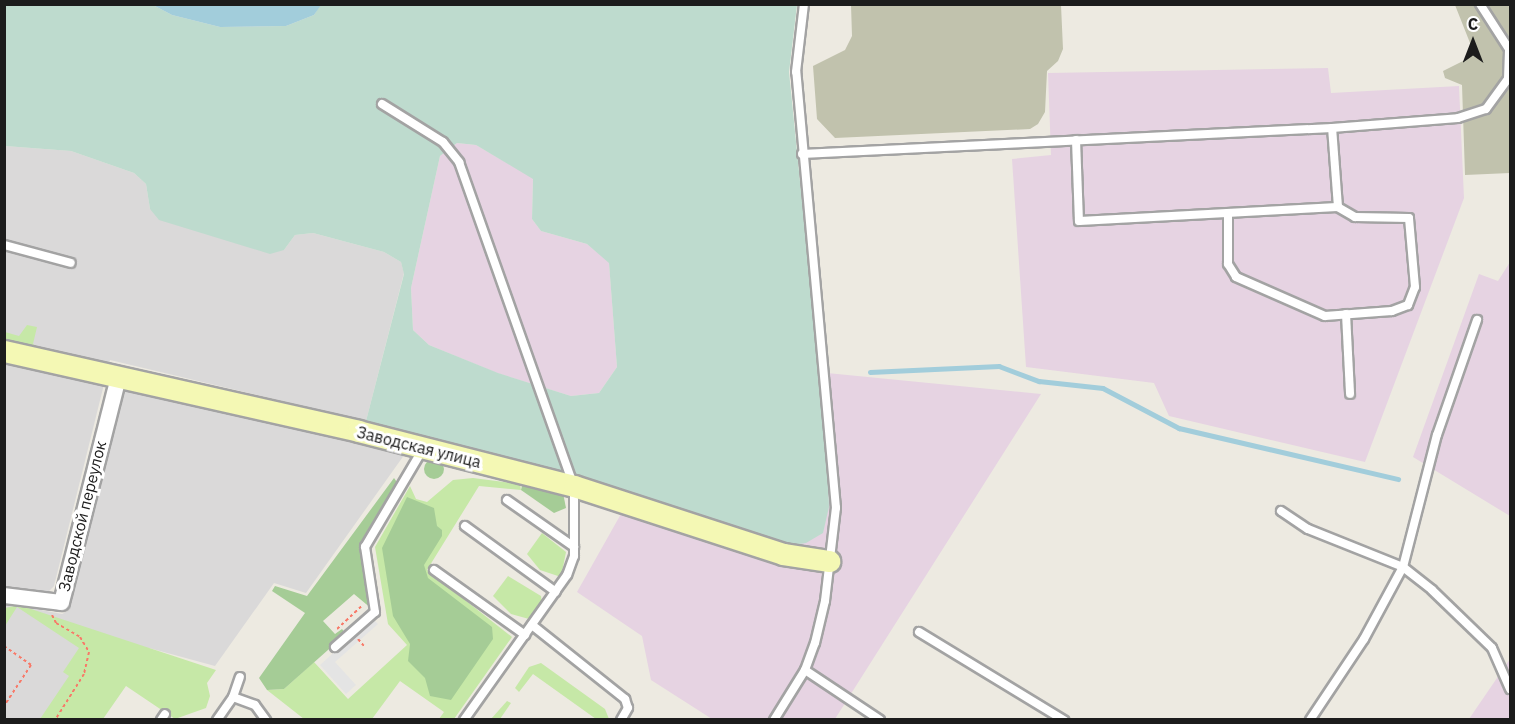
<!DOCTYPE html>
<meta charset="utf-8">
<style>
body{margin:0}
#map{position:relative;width:1515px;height:724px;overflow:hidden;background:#edeae1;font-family:"IBM Plex Sans",sans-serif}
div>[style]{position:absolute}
.residential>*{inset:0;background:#dad9d9}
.industrial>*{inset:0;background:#e6d3e2}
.construction>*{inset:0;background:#c1c2ad}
.grass>*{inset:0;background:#c6e8a7}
.forest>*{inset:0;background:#a5cc96}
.round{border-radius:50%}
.wetland>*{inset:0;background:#bedbce}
.parking>*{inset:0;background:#e4e4e4}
.water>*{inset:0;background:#a2cddb}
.stream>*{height:4.5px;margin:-2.25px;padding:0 2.25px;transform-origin:2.25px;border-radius:2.25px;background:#a2cddb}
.path>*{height:2px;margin-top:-1px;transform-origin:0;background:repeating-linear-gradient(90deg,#f87968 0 3px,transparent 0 6px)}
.roads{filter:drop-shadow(2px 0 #a3a3a3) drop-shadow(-2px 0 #a3a3a3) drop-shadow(0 2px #a3a3a3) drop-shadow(0 -2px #a3a3a3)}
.lane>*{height:8px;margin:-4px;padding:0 4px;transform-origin:4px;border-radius:4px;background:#fff}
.street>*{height:15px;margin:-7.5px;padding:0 7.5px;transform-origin:7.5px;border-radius:7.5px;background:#fff}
.secondary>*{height:21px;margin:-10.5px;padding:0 10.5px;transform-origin:10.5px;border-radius:10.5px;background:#f4f8b4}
span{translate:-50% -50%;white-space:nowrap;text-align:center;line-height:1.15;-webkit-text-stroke:6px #fff;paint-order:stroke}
.street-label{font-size:16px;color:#1c1c1c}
.frame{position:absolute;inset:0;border:6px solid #1c1c1c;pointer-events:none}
.north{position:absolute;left:1443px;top:12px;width:60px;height:60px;-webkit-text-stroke:4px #fff;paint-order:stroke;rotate:0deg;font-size:16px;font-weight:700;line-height:24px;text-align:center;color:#1c1c1c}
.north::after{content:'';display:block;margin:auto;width:21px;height:27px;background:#1c1c1c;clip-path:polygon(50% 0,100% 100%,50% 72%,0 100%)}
</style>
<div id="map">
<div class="residential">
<div style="clip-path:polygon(5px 146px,71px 151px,134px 173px,146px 184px,150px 209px,284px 250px,295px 235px,313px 233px,384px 252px,401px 262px,404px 273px,366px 421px,110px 360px,54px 586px,48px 592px,35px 593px,5px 591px)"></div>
<div style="clip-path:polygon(128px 388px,407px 451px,306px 593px,274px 583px,215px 666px,149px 648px,101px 719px,5px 719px,5px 603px,62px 614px,68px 611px,122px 392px)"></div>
</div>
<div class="industrial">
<div style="clip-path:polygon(1328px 68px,1331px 93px,1459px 86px,1464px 198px,1365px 462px,1169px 416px,1154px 383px,1026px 367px,1012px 159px,1051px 155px,1048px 73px)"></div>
<div style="clip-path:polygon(457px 143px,476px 145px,533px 178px,532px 219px,541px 231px,587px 244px,609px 262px,617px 367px,599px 393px,571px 396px,497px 373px,429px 345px,413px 330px,411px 288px,440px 156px)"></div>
<div style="clip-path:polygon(1510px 262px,1510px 516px,1413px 457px,1479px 274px,1498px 281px)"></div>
<div style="clip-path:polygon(776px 368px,1041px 394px,835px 719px,712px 719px,651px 680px,642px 636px,577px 592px,666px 434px)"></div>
<div style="clip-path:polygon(1510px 659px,1510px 719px,1469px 719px)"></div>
</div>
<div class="construction">
<div style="clip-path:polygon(851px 5px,1061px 5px,1063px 49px,1058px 61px,1047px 71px,1045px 112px,1038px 124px,1030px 129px,835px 138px,817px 119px,813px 66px,845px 50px,852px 36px)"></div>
<div style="clip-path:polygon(1455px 5px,1510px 5px,1510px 173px,1465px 175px,1462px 85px,1445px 78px,1443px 71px,1467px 59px,1472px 48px)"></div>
</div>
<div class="grass">
<div style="clip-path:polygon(27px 325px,37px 327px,33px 344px,38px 347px,5px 342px,5px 332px,19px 336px)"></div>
<div style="clip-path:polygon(473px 478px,520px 484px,521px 490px,479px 486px,427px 570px,512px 637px,454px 719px,439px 719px,444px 712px,400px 681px,372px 719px,304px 719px,267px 690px,284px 689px,314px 662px,348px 699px,407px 645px,388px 624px,375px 547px,410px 486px,416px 499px,427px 502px,453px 480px)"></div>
<div style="clip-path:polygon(542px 533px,566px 552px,561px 577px,540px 570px,527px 554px)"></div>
<div style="clip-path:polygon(508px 576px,541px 596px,542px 604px,529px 619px,511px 614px,493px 596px)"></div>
<div style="clip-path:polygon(19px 605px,216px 670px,207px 683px,210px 696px,206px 708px,175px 719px,126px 686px,103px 719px,40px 719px,69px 676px,63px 672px,79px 648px,17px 607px,5px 626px,5px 608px)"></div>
<div style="clip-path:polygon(541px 663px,605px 709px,609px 719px,596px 719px,533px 674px,519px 692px,515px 688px,529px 667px)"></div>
<div style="clip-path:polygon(507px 701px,511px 703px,500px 719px,491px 719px)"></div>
</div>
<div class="forest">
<div class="round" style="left:424px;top:459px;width:20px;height:20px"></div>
<div style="clip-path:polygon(394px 478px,399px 485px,360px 546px,372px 609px,354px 594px,323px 621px,335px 634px,342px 629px,346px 634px,284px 689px,267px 690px,259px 678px,305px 613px,272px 591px,275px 586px,307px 596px)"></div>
<div style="clip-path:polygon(523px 482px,563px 493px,566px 508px,554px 513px,521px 490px)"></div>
<div style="clip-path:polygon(407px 497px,434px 508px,437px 526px,442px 530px,442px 536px,424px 565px,428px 578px,492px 627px,493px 639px,451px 700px,430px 696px,425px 678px,408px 661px,410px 644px,393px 616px,382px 548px)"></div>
</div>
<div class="wetland">
<div style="clip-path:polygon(evenodd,321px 4px,797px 5px,789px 72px,827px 450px,829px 507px,823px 533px,806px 543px,786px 546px,762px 541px,539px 466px,366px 421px,404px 274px,401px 262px,384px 252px,313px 233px,295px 235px,284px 250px,270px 254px,159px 220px,150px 209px,146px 184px,134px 173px,71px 151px,5px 146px,4px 5px,153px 5px,172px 15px,220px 27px,286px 26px,314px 15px,321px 4px,457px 143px,476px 145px,533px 179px,532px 219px,541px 231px,587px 244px,609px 263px,617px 367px,599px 393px,571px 396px,498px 373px,429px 345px,413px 330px,411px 288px,440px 156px,457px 143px)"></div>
</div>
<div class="parking">
<div style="clip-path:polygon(372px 618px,378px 624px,335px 662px,356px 685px,346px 694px,320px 665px)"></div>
</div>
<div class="water">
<div style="clip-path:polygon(153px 5px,321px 5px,314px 15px,286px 26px,220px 27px,172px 15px)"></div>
</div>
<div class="stream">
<div style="left:870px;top:372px;width:129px;rotate:-2.7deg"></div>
<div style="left:999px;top:366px;width:43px;rotate:20.6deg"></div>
<div style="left:1039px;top:381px;width:64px;rotate:6.2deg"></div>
<div style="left:1103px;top:388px;width:86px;rotate:27.8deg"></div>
<div style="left:1179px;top:428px;width:225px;rotate:13.1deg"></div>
</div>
<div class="path">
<div style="left:52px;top:615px;width:9px;rotate:63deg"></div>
<div style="left:56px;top:623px;width:28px;rotate:30deg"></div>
<div style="left:80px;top:637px;width:17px;rotate:59deg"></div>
<div style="left:89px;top:652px;width:23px;rotate:103deg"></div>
<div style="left:84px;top:674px;width:54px;rotate:122.2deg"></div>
<div style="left:337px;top:629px;width:33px;rotate:-43deg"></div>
<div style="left:358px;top:639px;width:9px;rotate:49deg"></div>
<div style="left:4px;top:646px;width:33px;rotate:35deg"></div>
<div style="left:31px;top:665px;width:49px;rotate:123.4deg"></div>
</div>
<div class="roads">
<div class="lane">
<div style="left:382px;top:104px;width:72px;rotate:31.9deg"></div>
<div style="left:443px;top:142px;width:26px;rotate:51deg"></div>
<div style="left:459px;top:162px;width:344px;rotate:70.5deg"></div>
<div style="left:574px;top:486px;width:70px;rotate:90deg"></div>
<div style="left:574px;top:556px;width:20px;rotate:110deg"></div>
<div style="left:567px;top:575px;width:178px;rotate:125.4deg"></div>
<div style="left:1076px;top:140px;width:81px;rotate:87.9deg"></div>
<div style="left:1079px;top:221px;width:259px;rotate:-3.1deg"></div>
<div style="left:1338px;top:207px;width:79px;rotate:-94.3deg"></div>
<div style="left:802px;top:154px;width:531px;rotate:-2.81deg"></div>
<div style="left:1332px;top:128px;width:126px;rotate:-4.5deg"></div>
<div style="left:1458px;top:118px;width:29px;rotate:-18deg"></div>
<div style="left:1486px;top:109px;width:37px;rotate:-54deg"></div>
<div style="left:1508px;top:79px;width:30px;rotate:-88deg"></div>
<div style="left:1509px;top:49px;width:54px;rotate:-122.8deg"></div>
<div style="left:1228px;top:213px;width:51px;rotate:90deg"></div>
<div style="left:1228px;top:264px;width:15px;rotate:58deg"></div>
<div style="left:1236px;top:277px;width:97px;rotate:23.7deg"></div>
<div style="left:1325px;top:316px;width:67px;rotate:-4.3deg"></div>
<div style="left:1392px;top:311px;width:17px;rotate:-21deg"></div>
<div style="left:1408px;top:305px;width:19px;rotate:-69deg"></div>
<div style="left:1415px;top:287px;width:69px;rotate:-95deg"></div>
<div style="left:1409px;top:218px;width:54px;rotate:-178.9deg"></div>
<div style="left:1355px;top:217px;width:20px;rotate:-150deg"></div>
<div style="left:4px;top:245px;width:69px;rotate:15deg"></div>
<div style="left:1346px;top:314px;width:80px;rotate:87.1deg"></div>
<div style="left:507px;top:500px;width:82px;rotate:35deg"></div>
<div style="left:1281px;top:511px;width:32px;rotate:34deg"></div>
<div style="left:1308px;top:529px;width:102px;rotate:21.8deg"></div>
<div style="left:1403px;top:567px;width:37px;rotate:38deg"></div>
<div style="left:1432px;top:590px;width:83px;rotate:44deg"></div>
<div style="left:1492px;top:648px;width:45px;rotate:66.3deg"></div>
<div style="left:465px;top:526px;width:112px;rotate:36deg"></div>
<div style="left:434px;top:570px;width:112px;rotate:35.5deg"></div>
<div style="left:532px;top:625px;width:119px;rotate:38.5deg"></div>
<div style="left:625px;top:699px;width:9px;rotate:72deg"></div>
<div style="left:628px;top:708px;width:14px;rotate:120deg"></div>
<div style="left:919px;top:632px;width:170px;rotate:31.3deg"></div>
<div style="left:335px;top:647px;width:53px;rotate:-41.2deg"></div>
<div style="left:375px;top:612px;width:66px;rotate:-98.7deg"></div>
<div style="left:365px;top:547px;width:114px;rotate:-59.4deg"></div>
<div style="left:805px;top:670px;width:90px;rotate:33.7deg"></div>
<div style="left:233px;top:697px;width:21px;rotate:-71deg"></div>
<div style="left:161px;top:720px;width:7px;rotate:-56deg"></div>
<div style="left:217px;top:720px;width:28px;rotate:-55deg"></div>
<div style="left:233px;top:697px;width:23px;rotate:20deg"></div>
<div style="left:255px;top:705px;width:19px;rotate:54deg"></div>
<div style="left:774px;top:720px;width:59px;rotate:-58.2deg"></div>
<div style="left:805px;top:670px;width:29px;rotate:-70deg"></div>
<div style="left:815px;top:643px;width:43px;rotate:-76.6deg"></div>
<div style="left:825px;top:601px;width:94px;rotate:-83.3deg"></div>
<div style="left:836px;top:508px;width:438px;rotate:-95.2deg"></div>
<div style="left:796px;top:72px;width:68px;rotate:-83.3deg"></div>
<div style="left:1310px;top:720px;width:97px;rotate:-56.3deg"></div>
<div style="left:1364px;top:639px;width:82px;rotate:-61.6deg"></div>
<div style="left:1403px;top:567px;width:136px;rotate:-75.6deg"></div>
<div style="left:1437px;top:435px;width:122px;rotate:-70.8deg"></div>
</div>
<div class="street">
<div style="left:4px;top:595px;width:57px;rotate:7deg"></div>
<div style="left:61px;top:602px;width:233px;rotate:-75.8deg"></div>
</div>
<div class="secondary">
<div style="left:4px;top:351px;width:363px;rotate:12.7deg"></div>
<div style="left:358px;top:431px;width:223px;rotate:14.3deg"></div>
<div style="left:574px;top:486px;width:220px;rotate:18deg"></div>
<div style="left:783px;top:554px;width:47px;rotate:8.7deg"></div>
</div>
</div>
<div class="street-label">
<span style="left:419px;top:447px;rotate:14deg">Заводская улица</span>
<span style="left:82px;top:516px;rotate:-76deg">Заводской переулок</span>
</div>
<div class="frame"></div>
<div class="north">С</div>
</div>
